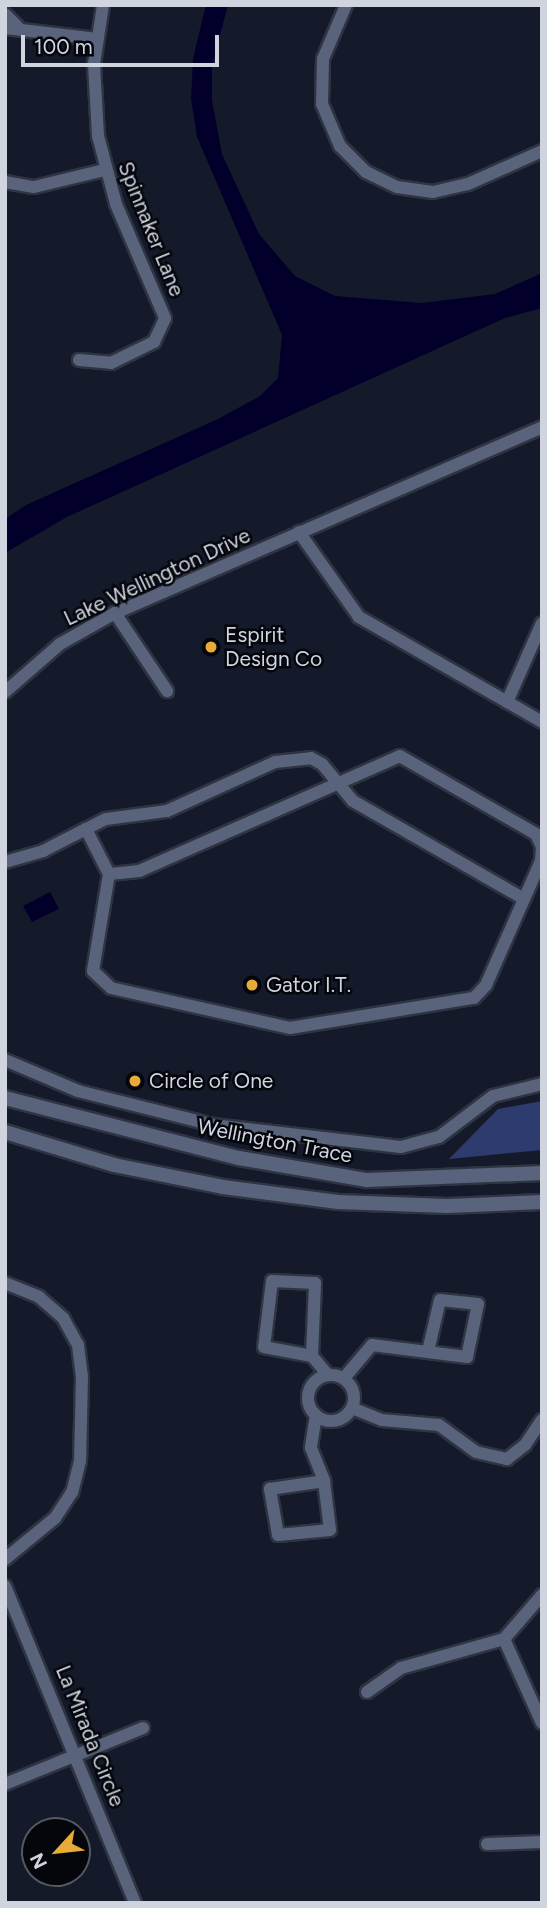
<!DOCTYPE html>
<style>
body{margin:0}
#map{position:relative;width:547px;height:1908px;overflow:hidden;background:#151a2a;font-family:Figtree,sans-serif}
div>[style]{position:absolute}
.green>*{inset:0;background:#2d3b6e}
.water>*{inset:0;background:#02002b}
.roads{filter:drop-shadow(2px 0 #2f3443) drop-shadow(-2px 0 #2f3443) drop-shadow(0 2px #2f3443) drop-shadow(0 -2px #2f3443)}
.minor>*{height:12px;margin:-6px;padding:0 6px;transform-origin:6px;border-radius:6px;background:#5a637c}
.minor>.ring{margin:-6px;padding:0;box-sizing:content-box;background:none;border:12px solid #5a637c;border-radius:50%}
.tertiary>*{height:14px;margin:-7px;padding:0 7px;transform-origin:7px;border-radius:7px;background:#5a637c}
.dots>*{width:19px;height:19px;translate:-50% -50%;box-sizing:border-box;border:4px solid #04060c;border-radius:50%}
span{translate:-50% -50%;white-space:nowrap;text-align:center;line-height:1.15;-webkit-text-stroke:5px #04060c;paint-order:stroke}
.street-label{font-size:21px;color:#d0d4df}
.poi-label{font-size:21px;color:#d0d4df}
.left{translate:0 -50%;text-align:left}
.frame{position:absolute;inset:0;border:7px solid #d0d4df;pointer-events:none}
.north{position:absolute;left:21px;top:1817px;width:70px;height:70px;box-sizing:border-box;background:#04060c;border:2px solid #565860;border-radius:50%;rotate:243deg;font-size:19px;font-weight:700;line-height:28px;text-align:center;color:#d0d4df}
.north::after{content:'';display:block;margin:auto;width:24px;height:32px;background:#e9ab38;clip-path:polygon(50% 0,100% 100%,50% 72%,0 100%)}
.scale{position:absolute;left:21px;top:35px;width:198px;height:32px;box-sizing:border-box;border:4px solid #d0d4df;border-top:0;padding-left:9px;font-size:21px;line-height:24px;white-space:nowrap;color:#d0d4df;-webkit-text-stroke:5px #04060c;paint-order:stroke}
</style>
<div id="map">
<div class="green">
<div style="clip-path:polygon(542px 1101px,542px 1150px,449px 1159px,498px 1109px)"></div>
</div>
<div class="water">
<div style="clip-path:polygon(206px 5px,228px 5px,212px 66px,212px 100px,222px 154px,259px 234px,295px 276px,335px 296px,422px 303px,495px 294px,542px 273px,542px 308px,505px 318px,67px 517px,5px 553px,5px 519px,26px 505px,218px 419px,260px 396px,278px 378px,282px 335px,197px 137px,191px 99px,193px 58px)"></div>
<div style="clip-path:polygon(50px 892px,59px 909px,32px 922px,23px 906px)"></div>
</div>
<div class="roads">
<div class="minor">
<div style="left:346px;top:5px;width:59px;rotate:113.1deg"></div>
<div style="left:323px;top:59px;width:45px;rotate:91.3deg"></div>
<div style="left:322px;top:104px;width:46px;rotate:66.8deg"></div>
<div style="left:340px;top:146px;width:37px;rotate:45deg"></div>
<div style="left:366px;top:172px;width:34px;rotate:26deg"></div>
<div style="left:397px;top:187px;width:36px;rotate:8deg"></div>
<div style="left:433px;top:192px;width:36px;rotate:-13deg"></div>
<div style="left:468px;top:184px;width:81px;rotate:-24deg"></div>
<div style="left:5px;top:14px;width:18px;rotate:45deg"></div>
<div style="left:5px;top:28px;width:93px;rotate:6.8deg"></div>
<div style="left:5px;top:182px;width:29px;rotate:10deg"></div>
<div style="left:34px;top:187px;width:73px;rotate:-13.5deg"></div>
<div style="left:79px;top:360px;width:32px;rotate:5deg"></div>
<div style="left:111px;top:363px;width:48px;rotate:-26deg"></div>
<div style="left:154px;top:342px;width:26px;rotate:-65deg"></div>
<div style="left:165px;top:318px;width:124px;rotate:-113.3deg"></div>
<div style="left:116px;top:204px;width:70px;rotate:-104.8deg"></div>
<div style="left:98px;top:136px;width:72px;rotate:-93.2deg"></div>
<div style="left:94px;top:64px;width:60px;rotate:-81.3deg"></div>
<div style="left:299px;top:532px;width:104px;rotate:54.8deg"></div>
<div style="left:359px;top:617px;width:211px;rotate:29.8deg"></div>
<div style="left:115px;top:613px;width:94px;rotate:56.3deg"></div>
<div style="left:5px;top:692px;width:73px;rotate:-41.1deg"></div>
<div style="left:60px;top:644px;width:63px;rotate:-29.4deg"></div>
<div style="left:115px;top:613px;width:466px;rotate:-23.5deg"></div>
<div style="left:507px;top:702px;width:86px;rotate:-66.1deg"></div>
<div style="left:86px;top:829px;width:22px;rotate:-27deg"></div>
<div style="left:106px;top:819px;width:62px;rotate:-7.5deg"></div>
<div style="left:167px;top:811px;width:119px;rotate:-24.4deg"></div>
<div style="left:275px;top:762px;width:36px;rotate:-6deg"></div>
<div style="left:311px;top:758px;width:13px;rotate:29deg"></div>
<div style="left:322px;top:764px;width:48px;rotate:50deg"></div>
<div style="left:353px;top:801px;width:197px;rotate:29.8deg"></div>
<div style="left:5px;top:862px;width:40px;rotate:-16deg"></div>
<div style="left:43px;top:851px;width:48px;rotate:-27.1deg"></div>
<div style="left:86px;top:829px;width:51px;rotate:62.9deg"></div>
<div style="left:109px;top:874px;width:98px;rotate:99.4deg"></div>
<div style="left:93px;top:971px;width:25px;rotate:43deg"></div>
<div style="left:111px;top:988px;width:183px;rotate:12.6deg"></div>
<div style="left:290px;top:1028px;width:186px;rotate:-9.3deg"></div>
<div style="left:474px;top:998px;width:18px;rotate:-47deg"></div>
<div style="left:486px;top:985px;width:136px;rotate:-66.1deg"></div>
<div style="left:541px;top:861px;width:14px;rotate:-86deg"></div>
<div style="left:542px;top:847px;width:14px;rotate:-115deg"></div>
<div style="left:536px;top:834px;width:157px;rotate:-150.2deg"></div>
<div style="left:400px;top:756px;width:285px;rotate:156.2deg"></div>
<div style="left:139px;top:871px;width:30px;rotate:174deg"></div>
<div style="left:5px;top:1060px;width:79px;rotate:23deg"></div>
<div style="left:78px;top:1091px;width:139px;rotate:14.1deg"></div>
<div style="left:213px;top:1125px;width:189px;rotate:6.7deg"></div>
<div style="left:401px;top:1147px;width:39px;rotate:-15deg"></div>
<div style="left:439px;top:1137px;width:68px;rotate:-37.2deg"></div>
<div style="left:493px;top:1096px;width:50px;rotate:-13.8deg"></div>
<div style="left:5px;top:1283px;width:37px;rotate:22deg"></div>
<div style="left:39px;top:1297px;width:32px;rotate:41deg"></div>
<div style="left:63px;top:1318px;width:31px;rotate:61deg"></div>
<div style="left:78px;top:1345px;width:31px;rotate:83deg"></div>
<div style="left:82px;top:1376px;width:85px;rotate:91.3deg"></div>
<div style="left:80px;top:1461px;width:32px;rotate:104deg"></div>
<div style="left:72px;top:1492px;width:31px;rotate:123deg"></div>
<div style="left:55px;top:1518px;width:65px;rotate:140.6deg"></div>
<div style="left:312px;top:1356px;width:73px;rotate:-87.6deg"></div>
<div style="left:315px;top:1283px;width:43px;rotate:-177.3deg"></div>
<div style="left:272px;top:1281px;width:66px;rotate:96.9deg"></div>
<div style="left:264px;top:1347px;width:49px;rotate:10.6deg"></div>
<div style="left:312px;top:1356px;width:25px;rotate:50deg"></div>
<div class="ring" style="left:308px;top:1375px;width:34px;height:34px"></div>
<div style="left:344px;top:1378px;width:43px;rotate:-49.7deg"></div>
<div style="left:372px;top:1345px;width:96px;rotate:7.2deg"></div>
<div style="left:467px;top:1357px;width:54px;rotate:-78.3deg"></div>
<div style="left:478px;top:1304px;width:38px;rotate:-174deg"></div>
<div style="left:440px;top:1300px;width:52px;rotate:103.2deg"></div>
<div style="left:352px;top:1408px;width:32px;rotate:22deg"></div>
<div style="left:382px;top:1420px;width:57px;rotate:5deg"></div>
<div style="left:439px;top:1425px;width:46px;rotate:36.1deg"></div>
<div style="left:476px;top:1452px;width:32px;rotate:13deg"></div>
<div style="left:507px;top:1459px;width:23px;rotate:-38deg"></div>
<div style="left:525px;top:1445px;width:30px;rotate:-56deg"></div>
<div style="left:316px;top:1415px;width:33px;rotate:99deg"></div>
<div style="left:311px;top:1448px;width:35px;rotate:68deg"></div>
<div style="left:324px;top:1481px;width:49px;rotate:83deg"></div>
<div style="left:330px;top:1530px;width:52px;rotate:174.5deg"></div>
<div style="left:278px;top:1535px;width:47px;rotate:-99.9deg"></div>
<div style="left:270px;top:1489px;width:55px;rotate:-8.4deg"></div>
<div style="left:5px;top:1586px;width:343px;rotate:67.7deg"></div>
<div style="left:504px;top:1639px;width:92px;rotate:65.7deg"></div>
<div style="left:367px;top:1692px;width:42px;rotate:-35.2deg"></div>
<div style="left:401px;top:1668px;width:107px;rotate:-15.7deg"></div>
<div style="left:504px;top:1639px;width:58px;rotate:-49.2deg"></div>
<div style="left:5px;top:1784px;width:149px;rotate:-22.1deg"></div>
<div style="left:487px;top:1844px;width:55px;rotate:-2.1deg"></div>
</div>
<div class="tertiary">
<div style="left:5px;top:1098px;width:242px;rotate:14.4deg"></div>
<div style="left:239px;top:1158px;width:130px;rotate:9.8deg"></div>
<div style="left:367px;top:1180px;width:175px;rotate:-2.3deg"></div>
<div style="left:5px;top:1132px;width:114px;rotate:16.8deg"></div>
<div style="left:114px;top:1165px;width:111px;rotate:11.4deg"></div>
<div style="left:223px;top:1187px;width:116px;rotate:7.4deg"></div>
<div style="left:338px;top:1202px;width:109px;rotate:2.1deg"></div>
<div style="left:447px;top:1206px;width:95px;rotate:-2.4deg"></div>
</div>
</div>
<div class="dots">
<div style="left:211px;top:647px;background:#e9ab38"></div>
<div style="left:252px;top:985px;background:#e9ab38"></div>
<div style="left:135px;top:1081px;background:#e9ab38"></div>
</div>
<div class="street-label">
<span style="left:151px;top:229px;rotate:68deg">Spinnaker Lane</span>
<span style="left:157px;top:577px;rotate:-25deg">Lake Wellington Drive</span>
<span style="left:275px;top:1141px;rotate:11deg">Wellington Trace</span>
<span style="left:90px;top:1736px;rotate:68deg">La Mirada Circle</span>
</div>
<div class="poi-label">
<span class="left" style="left:225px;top:647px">Espirit<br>Design Co</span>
<span class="left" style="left:266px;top:985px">Gator I.T.</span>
<span class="left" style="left:149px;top:1081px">Circle of One</span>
</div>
<div class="frame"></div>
<div class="north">N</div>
<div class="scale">100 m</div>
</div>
